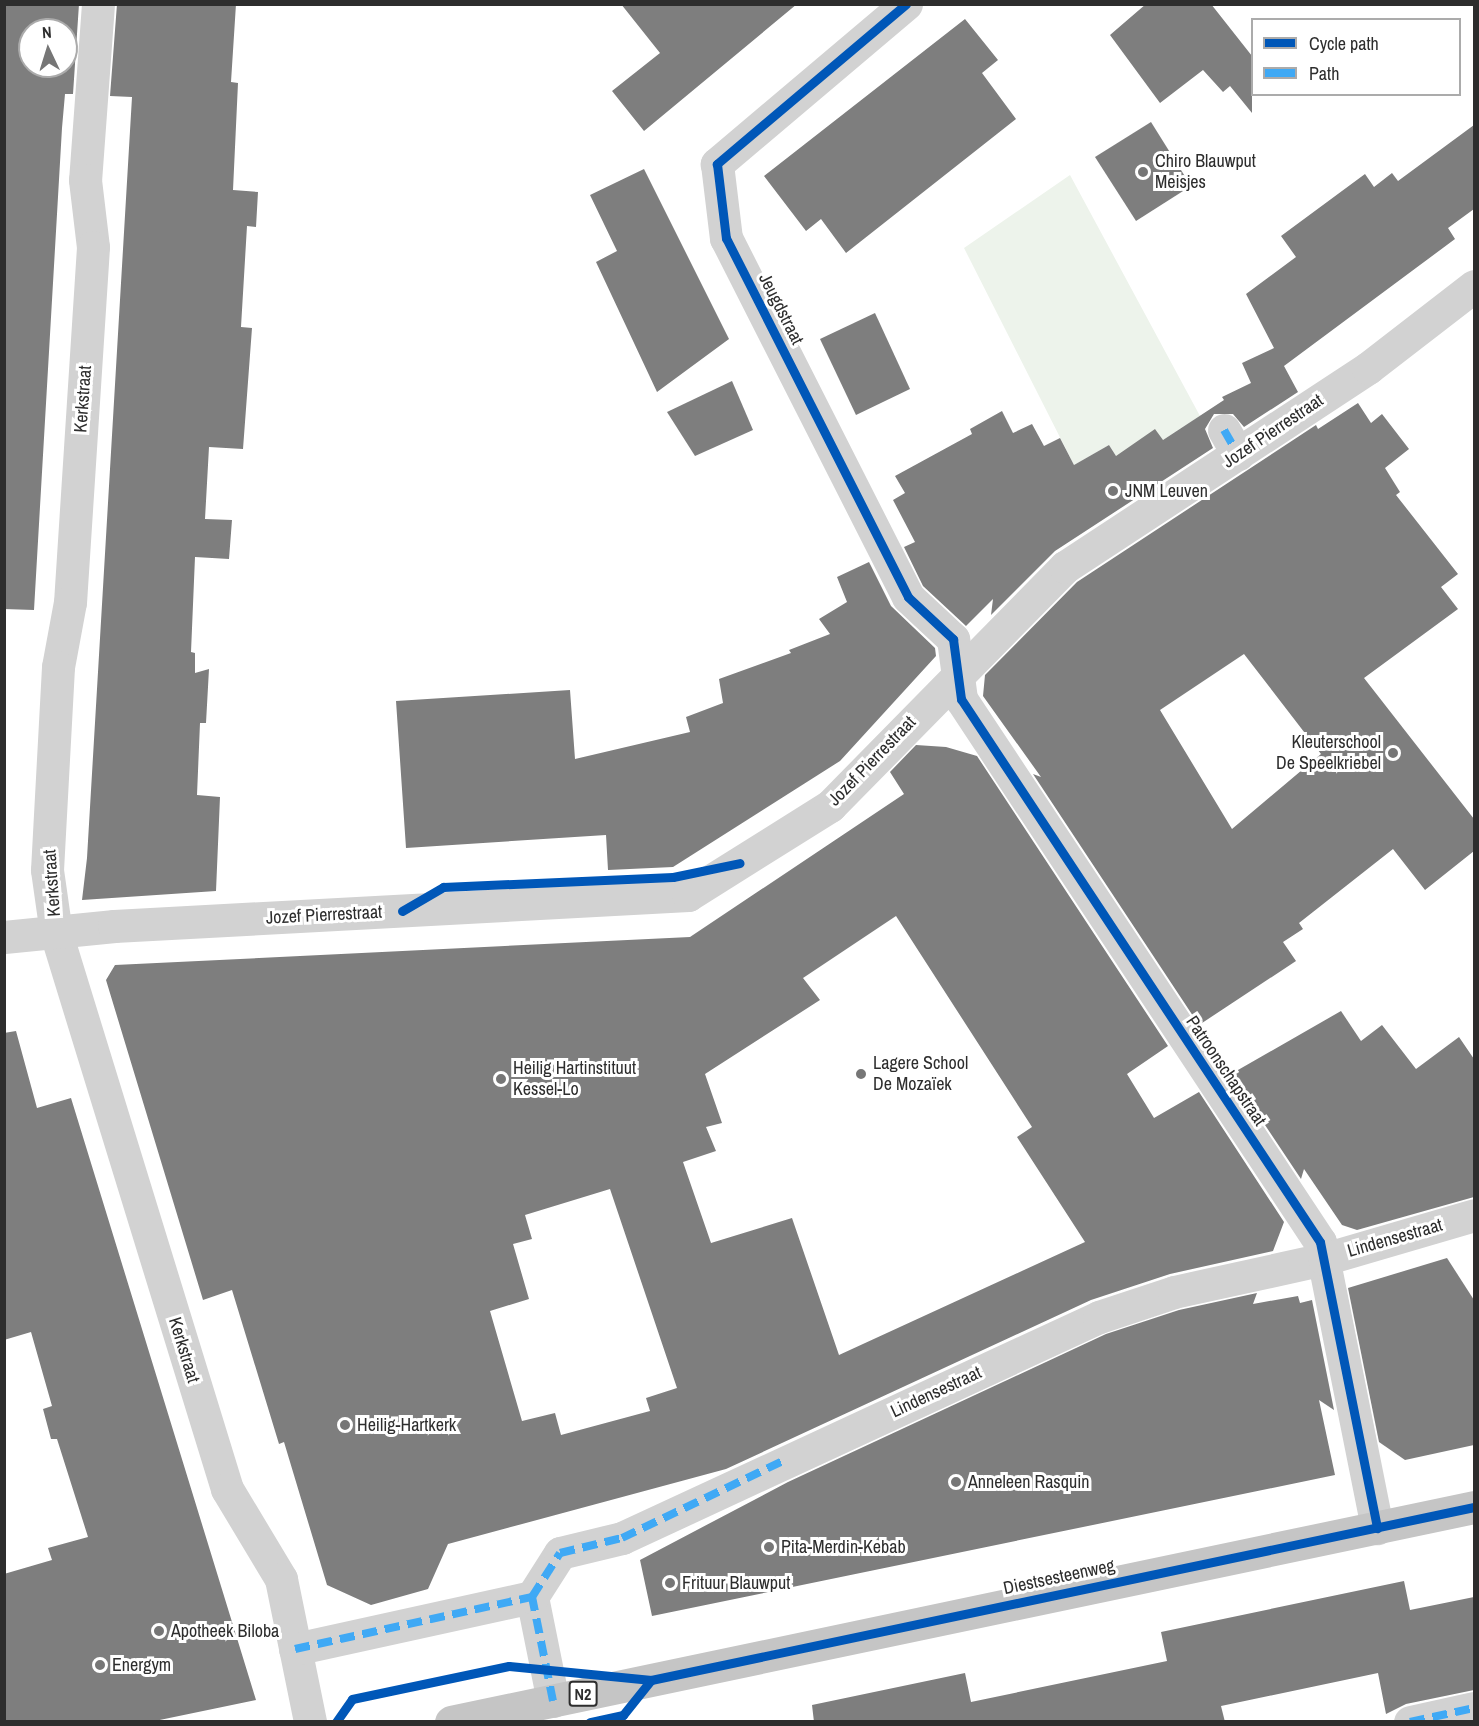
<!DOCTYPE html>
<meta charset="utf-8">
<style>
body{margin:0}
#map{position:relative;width:1479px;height:1726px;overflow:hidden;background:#fff;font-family:"Archivo Narrow",sans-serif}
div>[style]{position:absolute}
.green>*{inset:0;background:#edf3eb}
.building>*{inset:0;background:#7e7e7e}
.minor>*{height:33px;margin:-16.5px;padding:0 16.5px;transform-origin:16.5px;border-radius:16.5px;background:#d2d2d2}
.major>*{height:33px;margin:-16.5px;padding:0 16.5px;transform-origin:16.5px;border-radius:16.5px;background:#c5c5c5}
.quiet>*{height:8px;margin-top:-4px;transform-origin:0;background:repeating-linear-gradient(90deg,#3fa9f5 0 15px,transparent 0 23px)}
.cycleway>*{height:9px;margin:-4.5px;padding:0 4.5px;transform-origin:4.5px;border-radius:4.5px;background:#0057b8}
.dots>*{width:16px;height:16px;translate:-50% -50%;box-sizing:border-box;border:3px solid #fff;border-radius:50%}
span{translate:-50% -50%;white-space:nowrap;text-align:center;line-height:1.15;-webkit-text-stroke:6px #fff;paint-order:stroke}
.shield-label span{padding:2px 4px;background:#fff;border:2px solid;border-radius:4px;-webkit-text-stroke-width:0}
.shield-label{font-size:16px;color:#2d2d2d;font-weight:700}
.poi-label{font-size:18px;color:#2d2d2d}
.left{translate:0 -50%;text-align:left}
.right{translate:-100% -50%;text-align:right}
.street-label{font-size:18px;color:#2d2d2d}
.frame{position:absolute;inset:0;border:6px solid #2d2d2d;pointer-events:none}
.legend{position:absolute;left:1251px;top:18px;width:210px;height:78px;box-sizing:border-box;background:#fff;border:2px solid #ababab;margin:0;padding:8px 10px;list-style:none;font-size:18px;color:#2d2d2d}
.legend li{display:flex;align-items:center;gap:12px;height:30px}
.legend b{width:30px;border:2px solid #ababab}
.north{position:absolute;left:18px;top:18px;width:60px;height:60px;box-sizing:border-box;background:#fff;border:2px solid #ababab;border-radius:50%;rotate:356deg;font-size:16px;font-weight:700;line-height:24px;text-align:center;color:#2d2d2d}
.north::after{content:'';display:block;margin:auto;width:21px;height:27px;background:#767676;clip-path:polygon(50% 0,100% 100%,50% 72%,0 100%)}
</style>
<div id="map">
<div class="green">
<div style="clip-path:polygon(1070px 175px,1200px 416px,1163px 440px,1116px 456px,1109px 445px,1074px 465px,964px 248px)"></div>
</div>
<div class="building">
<div style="clip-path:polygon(evenodd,4px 4px,79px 4px,73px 94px,65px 94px,62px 128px,34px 610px,4px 609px,4px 4px,30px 30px,66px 30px,66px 66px,30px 66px,30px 30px)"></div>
<div style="clip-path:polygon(117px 4px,236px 4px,231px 82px,238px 83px,233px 190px,258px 192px,256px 227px,247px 226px,241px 327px,252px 328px,243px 449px,209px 447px,205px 519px,232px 520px,229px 559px,195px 557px,191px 652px,195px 653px,195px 673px,209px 669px,206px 723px,200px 723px,197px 795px,220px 797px,216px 891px,82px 900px,87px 858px,132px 97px,110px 96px)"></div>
<div style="clip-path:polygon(621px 4px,797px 4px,644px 131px,612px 91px,660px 53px)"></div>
<div style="clip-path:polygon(1146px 4px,1211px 4px,1252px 56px,1252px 113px,1230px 86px,1223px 92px,1203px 70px,1160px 103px,1110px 35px)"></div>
<div style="clip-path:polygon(965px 19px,998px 60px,982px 73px,1016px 119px,846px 253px,821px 219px,806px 231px,764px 176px)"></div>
<div style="clip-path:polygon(1151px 122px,1191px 186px,1136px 221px,1095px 157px)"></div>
<div style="clip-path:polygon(1474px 125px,1474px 209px,1448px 228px,1455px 239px,1284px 366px,1298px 392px,1244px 427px,1233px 414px,1214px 414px,1205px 429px,1213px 448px,1055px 551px,991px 615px,993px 599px,966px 626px,923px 586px,904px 547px,915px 542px,893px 500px,905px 493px,895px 476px,972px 434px,970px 429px,1002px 411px,1013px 433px,1032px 424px,1044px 446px,1060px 438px,1074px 465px,1109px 445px,1116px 456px,1155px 429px,1163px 440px,1224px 400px,1222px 397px,1251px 383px,1242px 363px,1274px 348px,1246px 294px,1296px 257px,1281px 236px,1365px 174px,1374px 187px,1392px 173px,1398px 181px)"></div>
<div style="clip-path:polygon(644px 169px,729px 339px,657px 392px,596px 262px,617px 251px,590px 195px)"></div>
<div style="clip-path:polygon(875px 313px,910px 389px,856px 415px,820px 339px)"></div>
<div style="clip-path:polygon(732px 381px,753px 430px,695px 456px,667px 412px)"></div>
<div style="clip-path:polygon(evenodd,1358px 403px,1371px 423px,1382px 414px,1409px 449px,1385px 468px,1400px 492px,1396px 495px,1458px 574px,1441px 587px,1458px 609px,1364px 678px,1474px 819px,1474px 851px,1425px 890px,1393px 849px,1299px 923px,1303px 929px,1283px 942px,1296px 961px,1199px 1025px,1033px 774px,1041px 777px,983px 696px,985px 675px,1077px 582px,1316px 425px,1318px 429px,1358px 403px,1244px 654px,1321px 754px,1232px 829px,1160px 710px,1244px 654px)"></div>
<div style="clip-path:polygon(869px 562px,891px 606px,935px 648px,936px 656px,840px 761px,673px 867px,608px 870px,606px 835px,406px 848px,396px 701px,570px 690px,575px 759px,690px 732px,686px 717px,723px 703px,719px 679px,791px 653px,789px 650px,830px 634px,819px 619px,847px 602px,837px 577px)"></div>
<div style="clip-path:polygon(evenodd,916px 745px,946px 747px,977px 756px,1168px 1046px,1127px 1074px,1154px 1118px,1199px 1092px,1284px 1222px,1273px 1251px,1170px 1274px,1091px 1300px,726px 1469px,448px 1544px,428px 1589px,371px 1605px,327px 1585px,284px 1442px,279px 1444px,232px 1290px,203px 1300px,106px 980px,115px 965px,690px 937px,904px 794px,890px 772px,916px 745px,896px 916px,1032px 1127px,1017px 1137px,1085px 1242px,839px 1355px,792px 1218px,711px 1243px,683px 1162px,716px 1151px,706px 1127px,722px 1123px,705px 1074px,820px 1000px,803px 978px,896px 916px,916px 745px,610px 1189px,677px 1388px,646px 1398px,650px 1411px,561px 1435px,555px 1413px,522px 1421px,490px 1311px,529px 1299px,513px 1244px,532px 1239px,525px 1215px,610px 1189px)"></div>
<div style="clip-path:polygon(1341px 1011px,1361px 1041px,1382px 1025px,1416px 1069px,1459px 1037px,1474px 1059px,1474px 1197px,1357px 1230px,1342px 1225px,1304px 1169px,1301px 1179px,1231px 1074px)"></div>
<div style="clip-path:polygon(16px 1031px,37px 1108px,71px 1098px,256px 1700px,150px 1722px,4px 1722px,4px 1574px,52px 1560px,48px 1548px,88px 1537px,57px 1439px,51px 1439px,43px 1409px,52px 1406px,31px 1332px,4px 1340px,4px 1033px)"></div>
<div style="clip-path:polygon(1447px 1258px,1474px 1300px,1474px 1445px,1405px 1460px,1379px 1442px,1348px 1288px)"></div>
<div style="clip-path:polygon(1257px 1293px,1253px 1304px,1298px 1296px,1300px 1303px,1312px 1300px,1334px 1410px,1319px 1400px,1335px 1475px,652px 1616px,640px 1560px,788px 1482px,1106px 1334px,1179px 1310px)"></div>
<div style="clip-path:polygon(1404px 1581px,1410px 1610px,1474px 1597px,1474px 1690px,1406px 1704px,1386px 1714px,1378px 1673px,1221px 1706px,1225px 1722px,814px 1722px,812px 1705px,965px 1673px,971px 1702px,1167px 1661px,1161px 1632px)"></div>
</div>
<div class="minor">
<div style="left:98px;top:4px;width:176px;rotate:94.2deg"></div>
<div style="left:85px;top:180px;width:67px;rotate:83.2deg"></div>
<div style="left:93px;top:247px;width:356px;rotate:93.7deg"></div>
<div style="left:70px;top:602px;width:66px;rotate:100.5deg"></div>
<div style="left:58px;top:667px;width:203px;rotate:93.1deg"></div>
<div style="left:47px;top:870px;width:64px;rotate:81.9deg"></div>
<div style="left:56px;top:933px;width:582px;rotate:72.9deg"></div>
<div style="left:227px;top:1489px;width:105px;rotate:59deg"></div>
<div style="left:281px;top:1579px;width:146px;rotate:78.5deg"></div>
<div style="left:906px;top:4px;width:248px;rotate:139.8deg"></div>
<div style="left:717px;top:164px;width:75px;rotate:83.1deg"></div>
<div style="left:726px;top:238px;width:402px;rotate:63.1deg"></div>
<div style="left:908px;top:597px;width:62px;rotate:43deg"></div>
<div style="left:953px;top:639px;width:61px;rotate:82.4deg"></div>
<div style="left:961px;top:699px;width:651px;rotate:56.53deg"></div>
<div style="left:1320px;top:1242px;width:292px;rotate:78.7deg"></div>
<div style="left:1224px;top:430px;width:28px;rotate:60deg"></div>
<div style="left:4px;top:937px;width:111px;rotate:-5.7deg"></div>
<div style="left:114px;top:926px;width:575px;rotate:-3.09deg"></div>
<div style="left:688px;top:895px;width:168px;rotate:-32.1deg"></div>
<div style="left:830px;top:806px;width:335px;rotate:-45.5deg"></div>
<div style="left:1065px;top:567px;width:363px;rotate:-33.3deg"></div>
<div style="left:1368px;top:368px;width:134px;rotate:-37.7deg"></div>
<div style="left:295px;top:1649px;width:243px;rotate:-12.4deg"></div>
<div style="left:553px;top:1701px;width:106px;rotate:-101.4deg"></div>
<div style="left:532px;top:1597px;width:52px;rotate:-57.5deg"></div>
<div style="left:560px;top:1553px;width:64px;rotate:-13.6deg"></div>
<div style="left:622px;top:1538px;width:526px;rotate:-24.86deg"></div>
<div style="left:1099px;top:1317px;width:79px;rotate:-18.4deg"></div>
<div style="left:1174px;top:1292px;width:154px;rotate:-12.4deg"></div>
<div style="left:1324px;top:1259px;width:156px;rotate:-16.3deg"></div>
<div style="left:1410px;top:1722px;width:66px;rotate:-12.3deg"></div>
</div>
<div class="major">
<div style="left:451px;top:1722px;width:1045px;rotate:-11.87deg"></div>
</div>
<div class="quiet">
<div style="left:1224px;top:430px;width:28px;rotate:60deg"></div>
<div style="left:295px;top:1649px;width:243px;rotate:-12.4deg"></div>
<div style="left:553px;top:1701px;width:106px;rotate:-101.4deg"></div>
<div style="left:532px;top:1597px;width:52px;rotate:-57.5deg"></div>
<div style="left:560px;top:1553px;width:64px;rotate:-13.6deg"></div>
<div style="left:622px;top:1538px;width:178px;rotate:-25.6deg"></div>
<div style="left:1410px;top:1722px;width:66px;rotate:-12.3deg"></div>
</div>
<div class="cycleway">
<div style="left:906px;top:4px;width:248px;rotate:139.8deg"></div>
<div style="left:717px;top:164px;width:75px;rotate:83.1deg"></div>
<div style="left:726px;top:238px;width:402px;rotate:63.1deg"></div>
<div style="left:908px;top:597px;width:62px;rotate:43deg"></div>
<div style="left:953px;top:639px;width:61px;rotate:82.4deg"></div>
<div style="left:961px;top:699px;width:651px;rotate:56.53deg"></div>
<div style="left:1320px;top:1242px;width:292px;rotate:78.7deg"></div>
<div style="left:402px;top:911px;width:48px;rotate:-30.3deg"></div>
<div style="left:443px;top:887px;width:230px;rotate:-2.5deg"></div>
<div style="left:673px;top:877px;width:68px;rotate:-11.8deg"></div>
<div style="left:651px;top:1680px;width:841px;rotate:-11.87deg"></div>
<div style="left:336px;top:1722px;width:28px;rotate:-55deg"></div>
<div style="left:352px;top:1699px;width:160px;rotate:-11.9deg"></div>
<div style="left:509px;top:1666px;width:143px;rotate:5.6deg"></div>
<div style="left:651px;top:1680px;width:45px;rotate:128.7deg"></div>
<div style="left:623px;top:1715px;width:34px;rotate:168deg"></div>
</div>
<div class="dots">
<div style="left:1143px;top:172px;background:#767676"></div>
<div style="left:1113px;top:491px;background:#767676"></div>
<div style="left:1393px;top:753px;background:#767676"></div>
<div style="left:861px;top:1074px;background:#767676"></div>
<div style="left:501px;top:1079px;background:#767676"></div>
<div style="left:345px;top:1425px;background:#767676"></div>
<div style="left:956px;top:1482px;background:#767676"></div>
<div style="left:769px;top:1547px;background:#767676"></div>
<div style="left:670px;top:1583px;background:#767676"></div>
<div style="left:159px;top:1631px;background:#767676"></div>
<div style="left:100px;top:1665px;background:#767676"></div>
</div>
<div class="shield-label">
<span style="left:583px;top:1694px">N2</span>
</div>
<div class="poi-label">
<span class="left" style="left:1155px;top:172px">Chiro Blauwput<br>Meisjes</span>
<span class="left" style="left:1125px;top:491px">JNM Leuven</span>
<span class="right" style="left:1381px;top:753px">Kleuterschool<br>De Speelkriebel</span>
<span class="left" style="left:873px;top:1074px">Lagere School<br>De Mozaïek</span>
<span class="left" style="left:513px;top:1079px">Heilig Hartinstituut<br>Kessel-Lo</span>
<span class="left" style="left:357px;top:1425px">Heilig-Hartkerk</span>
<span class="left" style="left:968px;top:1482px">Anneleen Rasquin</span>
<span class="left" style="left:781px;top:1547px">Pita-Merdin-Kebab</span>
<span class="left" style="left:682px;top:1583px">Frituur Blauwput</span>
<span class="left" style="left:171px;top:1631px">Apotheek Biloba</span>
<span class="left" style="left:112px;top:1665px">Energym</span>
</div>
<div class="street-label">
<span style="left:781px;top:309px;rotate:63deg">Jeugdstraat</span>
<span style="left:83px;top:399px;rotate:-86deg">Kerkstraat</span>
<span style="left:1273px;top:431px;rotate:-34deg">Jozef Pierrestraat</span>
<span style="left:872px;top:761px;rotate:-46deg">Jozef Pierrestraat</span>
<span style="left:52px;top:883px;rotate:-94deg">Kerkstraat</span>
<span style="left:324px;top:915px;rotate:-3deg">Jozef Pierrestraat</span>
<span style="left:1226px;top:1071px;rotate:56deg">Patroonschapstraat</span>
<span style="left:1395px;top:1238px;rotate:-16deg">Lindensestraat</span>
<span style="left:184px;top:1350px;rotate:73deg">Kerkstraat</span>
<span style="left:936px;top:1392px;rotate:-25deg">Lindensestraat</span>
<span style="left:1059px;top:1577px;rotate:-12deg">Diestsesteenweg</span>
</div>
<div class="frame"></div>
<ul class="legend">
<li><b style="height:8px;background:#0057b8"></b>Cycle path</li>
<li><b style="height:8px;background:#3fa9f5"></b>Path</li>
</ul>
<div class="north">N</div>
</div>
